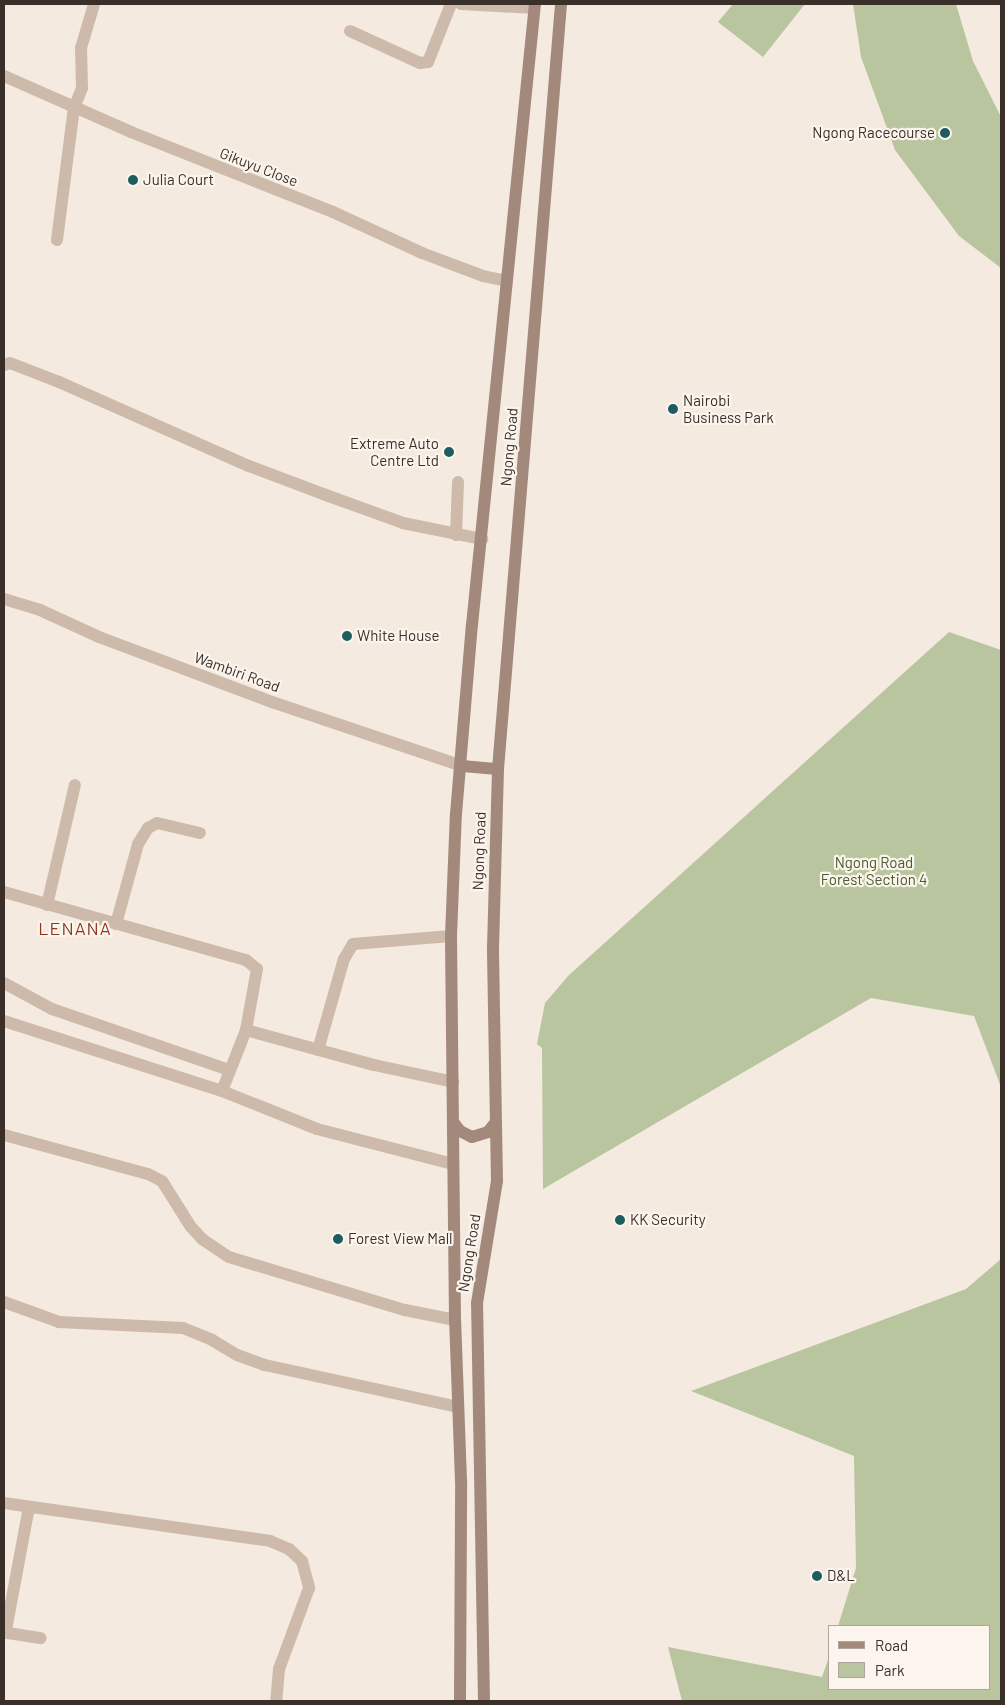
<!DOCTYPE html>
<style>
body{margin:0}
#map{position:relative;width:1005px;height:1705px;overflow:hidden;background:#f4eae0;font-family:Barlow,sans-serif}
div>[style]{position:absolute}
.green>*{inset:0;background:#b9c59f}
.street>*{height:12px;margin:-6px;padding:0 6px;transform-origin:6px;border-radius:6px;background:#cebaab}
.secondary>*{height:12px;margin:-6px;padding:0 6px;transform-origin:6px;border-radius:6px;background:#a2897c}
.dots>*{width:14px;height:14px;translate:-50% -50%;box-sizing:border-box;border:2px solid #fbf5ed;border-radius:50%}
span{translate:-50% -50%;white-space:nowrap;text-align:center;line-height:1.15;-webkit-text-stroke:4.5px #fbf5ed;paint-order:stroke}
.poi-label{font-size:15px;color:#3b2f2a}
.right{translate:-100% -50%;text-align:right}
.left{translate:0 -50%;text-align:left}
.street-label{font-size:15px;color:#3b2f2a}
.park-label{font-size:15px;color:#4b5b2d}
.quarter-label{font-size:18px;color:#8e381f;letter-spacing:1px}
.frame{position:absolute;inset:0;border:5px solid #3b2f2a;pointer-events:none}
.legend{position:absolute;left:828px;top:1625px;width:162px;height:65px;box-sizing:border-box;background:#fbf5ed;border:1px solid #aea69f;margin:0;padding:6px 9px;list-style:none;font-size:15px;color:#3b2f2a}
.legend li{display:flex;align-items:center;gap:10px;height:25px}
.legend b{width:25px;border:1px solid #aea69f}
</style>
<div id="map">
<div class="green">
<div style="clip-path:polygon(733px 4px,805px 4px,763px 57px,718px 22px)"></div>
<div style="clip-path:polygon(853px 4px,956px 4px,973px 61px,1001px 117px,1001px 268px,959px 236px,895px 150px,861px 57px)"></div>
<div style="clip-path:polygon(949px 632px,1001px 650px,1001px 1087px,974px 1016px,871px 998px,543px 1189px,542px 1048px,537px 1044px,545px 1003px,568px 976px)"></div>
<div style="clip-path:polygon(1001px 1259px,1001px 1701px,682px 1701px,668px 1647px,822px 1677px,829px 1657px,829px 1689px,989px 1689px,989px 1626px,838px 1626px,856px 1568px,854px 1456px,691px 1391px,966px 1289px)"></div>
</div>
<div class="street">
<div style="left:461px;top:4px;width:73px;rotate:3.1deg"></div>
<div style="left:350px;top:31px;width:77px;rotate:24.6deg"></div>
<div style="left:420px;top:63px;width:8px;rotate:-7deg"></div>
<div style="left:428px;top:62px;width:62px;rotate:-68.4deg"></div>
<div style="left:4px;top:76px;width:139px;rotate:23.8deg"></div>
<div style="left:131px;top:132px;width:217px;rotate:21.6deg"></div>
<div style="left:333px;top:212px;width:98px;rotate:24.7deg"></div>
<div style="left:422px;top:253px;width:65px;rotate:20.7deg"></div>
<div style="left:483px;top:276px;width:24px;rotate:12deg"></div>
<div style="left:57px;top:240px;width:133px;rotate:-82.7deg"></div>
<div style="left:74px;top:108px;width:22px;rotate:-68deg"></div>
<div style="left:82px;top:88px;width:40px;rotate:-91.4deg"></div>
<div style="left:81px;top:48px;width:46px;rotate:-73.5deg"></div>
<div style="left:4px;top:365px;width:6px;rotate:-18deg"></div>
<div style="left:10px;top:363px;width:53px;rotate:21.2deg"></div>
<div style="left:59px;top:382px;width:208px;rotate:23.9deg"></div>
<div style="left:249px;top:466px;width:79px;rotate:20.7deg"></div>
<div style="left:323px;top:494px;width:85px;rotate:19.9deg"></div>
<div style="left:403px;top:523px;width:81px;rotate:11.4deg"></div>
<div style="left:456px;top:535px;width:53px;rotate:-87.8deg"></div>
<div style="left:4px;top:599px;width:38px;rotate:17deg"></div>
<div style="left:40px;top:610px;width:65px;rotate:24.6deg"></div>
<div style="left:99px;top:637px;width:185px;rotate:20.6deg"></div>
<div style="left:272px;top:702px;width:200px;rotate:18.6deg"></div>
<div style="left:4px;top:892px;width:251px;rotate:15.7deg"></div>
<div style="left:246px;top:960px;width:14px;rotate:39deg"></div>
<div style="left:257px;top:969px;width:62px;rotate:100.2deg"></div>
<div style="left:47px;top:905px;width:123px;rotate:-76.9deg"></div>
<div style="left:116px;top:924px;width:83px;rotate:-74.6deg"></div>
<div style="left:138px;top:844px;width:19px;rotate:-58deg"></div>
<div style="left:148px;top:828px;width:10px;rotate:-29deg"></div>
<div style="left:157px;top:823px;width:44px;rotate:13.1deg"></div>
<div style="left:4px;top:983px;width:55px;rotate:28.4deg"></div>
<div style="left:52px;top:1009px;width:187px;rotate:19deg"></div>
<div style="left:4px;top:1021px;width:229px;rotate:17.8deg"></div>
<div style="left:222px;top:1091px;width:102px;rotate:21.8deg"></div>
<div style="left:317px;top:1129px;width:140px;rotate:14.4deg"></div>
<div style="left:318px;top:1050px;width:95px;rotate:-74.1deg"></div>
<div style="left:344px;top:959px;width:17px;rotate:-59deg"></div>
<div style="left:353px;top:944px;width:98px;rotate:-4.7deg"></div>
<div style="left:222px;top:1091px;width:66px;rotate:-68.5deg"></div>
<div style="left:246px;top:1030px;width:133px;rotate:15.3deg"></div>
<div style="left:374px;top:1065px;width:81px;rotate:12.1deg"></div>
<div style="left:4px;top:1135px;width:149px;rotate:15.2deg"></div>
<div style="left:148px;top:1174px;width:16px;rotate:27deg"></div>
<div style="left:162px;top:1181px;width:54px;rotate:57.8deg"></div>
<div style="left:191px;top:1227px;width:16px;rotate:47deg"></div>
<div style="left:202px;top:1239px;width:32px;rotate:34deg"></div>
<div style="left:229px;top:1257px;width:184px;rotate:16.8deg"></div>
<div style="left:405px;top:1310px;width:51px;rotate:11.3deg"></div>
<div style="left:4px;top:1302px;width:59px;rotate:20deg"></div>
<div style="left:59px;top:1322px;width:124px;rotate:2.8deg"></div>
<div style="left:183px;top:1328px;width:31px;rotate:22deg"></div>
<div style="left:212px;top:1340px;width:29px;rotate:31deg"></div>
<div style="left:237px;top:1355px;width:30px;rotate:20deg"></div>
<div style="left:265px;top:1365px;width:197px;rotate:12.3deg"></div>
<div style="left:4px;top:1503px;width:269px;rotate:8.1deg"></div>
<div style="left:270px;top:1541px;width:21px;rotate:23deg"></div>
<div style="left:289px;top:1549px;width:18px;rotate:43deg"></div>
<div style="left:302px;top:1561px;width:28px;rotate:75deg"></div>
<div style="left:309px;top:1588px;width:86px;rotate:110.3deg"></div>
<div style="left:279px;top:1669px;width:32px;rotate:95deg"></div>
<div style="left:29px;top:1507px;width:125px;rotate:100.6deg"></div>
<div style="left:6px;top:1630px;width:4px;rotate:56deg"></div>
<div style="left:8px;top:1633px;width:33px;rotate:9deg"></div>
</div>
<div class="secondary">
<div style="left:462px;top:766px;width:36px;rotate:5deg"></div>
<div style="left:453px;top:1122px;width:11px;rotate:52deg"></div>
<div style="left:460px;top:1131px;width:13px;rotate:27deg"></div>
<div style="left:472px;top:1137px;width:17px;rotate:-17deg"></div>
<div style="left:488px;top:1132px;width:11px;rotate:-52deg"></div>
<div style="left:460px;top:1701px;width:220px;rotate:-89.7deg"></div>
<div style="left:461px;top:1481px;width:161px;rotate:-92.1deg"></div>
<div style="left:455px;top:1320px;width:384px;rotate:-90.6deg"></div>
<div style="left:451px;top:936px;width:122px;rotate:-87.7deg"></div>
<div style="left:456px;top:814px;width:190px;rotate:-85.2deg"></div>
<div style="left:472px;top:625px;width:624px;rotate:-84.21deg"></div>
<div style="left:484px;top:1701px;width:398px;rotate:-91deg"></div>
<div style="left:477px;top:1303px;width:124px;rotate:-80.7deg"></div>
<div style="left:497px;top:1181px;width:233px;rotate:-91deg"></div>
<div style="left:493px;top:948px;width:179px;rotate:-88.4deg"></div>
<div style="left:498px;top:769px;width:768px;rotate:-85.29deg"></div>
</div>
<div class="dots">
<div style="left:945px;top:133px;background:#1d5c5f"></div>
<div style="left:133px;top:180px;background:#1d5c5f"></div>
<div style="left:673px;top:409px;background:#1d5c5f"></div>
<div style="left:449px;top:452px;background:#1d5c5f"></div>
<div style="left:347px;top:636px;background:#1d5c5f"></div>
<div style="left:620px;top:1220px;background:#1d5c5f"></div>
<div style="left:338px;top:1239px;background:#1d5c5f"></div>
<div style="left:817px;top:1576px;background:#1d5c5f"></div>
</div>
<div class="poi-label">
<span class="right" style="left:935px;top:133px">Ngong Racecourse</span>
<span class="left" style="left:143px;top:180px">Julia Court</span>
<span class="left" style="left:683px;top:409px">Nairobi<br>Business Park</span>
<span class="right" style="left:439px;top:452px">Extreme Auto<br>Centre Ltd</span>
<span class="left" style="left:357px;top:636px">White House</span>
<span class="left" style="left:630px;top:1220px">KK Security</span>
<span class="left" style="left:348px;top:1239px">Forest View Mall</span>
<span class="left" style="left:827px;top:1576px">D&amp;L</span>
</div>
<div class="street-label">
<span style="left:259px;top:167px;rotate:21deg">Gikuyu Close</span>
<span style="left:509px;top:447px;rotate:-85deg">Ngong Road</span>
<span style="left:237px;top:672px;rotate:20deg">Wambiri Road</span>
<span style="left:479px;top:851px;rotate:-88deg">Ngong Road</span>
<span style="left:469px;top:1253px;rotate:-81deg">Ngong Road</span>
</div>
<div class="park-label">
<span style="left:874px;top:871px">Ngong Road<br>Forest Section 4</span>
</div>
<div class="quarter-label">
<span style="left:75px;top:928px">LENANA</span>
</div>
<div class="frame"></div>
<ul class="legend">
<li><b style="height:6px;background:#a2897c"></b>Road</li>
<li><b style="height:14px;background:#b9c59f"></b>Park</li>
</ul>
</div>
